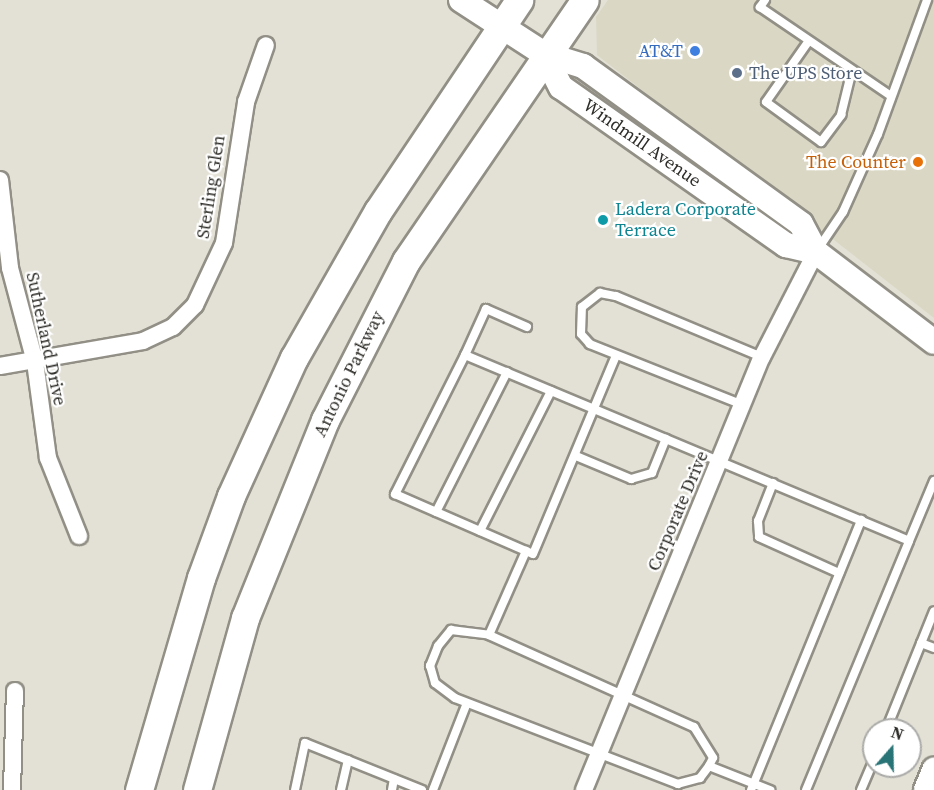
<!DOCTYPE html>
<style>
body{margin:0}
#map{position:relative;width:934px;height:790px;overflow:hidden;background:#e3e1d6;font-family:"Source Serif 4",serif}
div>[style]{position:absolute}
.built>*{inset:0;background:#dad7c4}
.roads{filter:drop-shadow(2px 0 #929086) drop-shadow(-2px 0 #929086) drop-shadow(0 2px #929086) drop-shadow(0 -2px #929086)}
.lane>*{height:8px;margin:-4px;padding:0 4px;transform-origin:4px;border-radius:4px;background:#fff}
.street>*{height:16px;margin:-8px;padding:0 8px;transform-origin:8px;border-radius:8px;background:#fff}
.secondary>*{height:24px;margin:-12px;padding:0 12px;transform-origin:12px;border-radius:12px;background:#fff}
.primary>*{height:27px;margin:-13.5px;padding:0 13.5px;transform-origin:13.5px;border-radius:13.5px;background:#fff}
.dots>*{width:16px;height:16px;translate:-50% -50%;box-sizing:border-box;border:3px solid #fff;border-radius:50%}
span{translate:-50% -50%;white-space:nowrap;text-align:center;line-height:1.15;-webkit-text-stroke:4.5px #fff;paint-order:stroke}
.shop-label{font-size:18px;color:#366cbe}
.right{translate:-100% -50%;text-align:right}
.service-label{font-size:18px;color:#4e5e75}
.left{translate:0 -50%;text-align:left}
.street-label{font-size:18px;color:#2d2c28}
.food-label{font-size:18px;color:#c56008}
.culture-label{font-size:18px;color:#0d838f}
.north{position:absolute;left:862px;top:718px;width:60px;height:60px;box-sizing:border-box;background:#fff;border:2px solid #ababa9;border-radius:50%;rotate:20deg;font-size:16px;font-weight:700;line-height:24px;text-align:center;color:#2d2c28}
.north::after{content:'';display:block;margin:auto;width:21px;height:27px;background:#297476;clip-path:polygon(50% 0,100% 100%,50% 72%,0 100%)}
</style>
<div id="map">
<div class="built">
<div style="clip-path:polygon(608px 0,934px 0,934px 318px,597px 55px,596px 17px)"></div>
</div>
<div class="roads">
<div class="lane">
<div style="left:765px;top:0;width:9px;rotate:126deg"></div>
<div style="left:760px;top:7px;width:158px;rotate:34.2deg"></div>
<div style="left:808px;top:42px;width:73px;rotate:125deg"></div>
<div style="left:766px;top:102px;width:68px;rotate:36deg"></div>
<div style="left:821px;top:142px;width:34px;rotate:-53deg"></div>
<div style="left:841px;top:115px;width:46px;rotate:-76.3deg"></div>
<div style="left:818px;top:249px;width:45px;rotate:-56deg"></div>
<div style="left:843px;top:212px;width:85px;rotate:-65.8deg"></div>
<div style="left:878px;top:134px;width:143px;rotate:-69.9deg"></div>
<div style="left:527px;top:327px;width:45px;rotate:-156.3deg"></div>
<div style="left:486px;top:309px;width:51px;rotate:114.5deg"></div>
<div style="left:465px;top:355px;width:481px;rotate:22.7deg"></div>
<div style="left:909px;top:541px;width:65px;rotate:-67.4deg"></div>
<div style="left:465px;top:355px;width:156px;rotate:116.7deg"></div>
<div style="left:395px;top:494px;width:150px;rotate:23.5deg"></div>
<div style="left:533px;top:554px;width:215px;rotate:-67.3deg"></div>
<div style="left:743px;top:405px;width:165px;rotate:-158.3deg"></div>
<div style="left:590px;top:344px;width:13px;rotate:-132deg"></div>
<div style="left:581px;top:334px;width:27px;rotate:-88deg"></div>
<div style="left:582px;top:307px;width:23px;rotate:-38deg"></div>
<div style="left:600px;top:293px;width:16px;rotate:11deg"></div>
<div style="left:616px;top:296px;width:158px;rotate:22.7deg"></div>
<div style="left:576px;top:456px;width:60px;rotate:22.7deg"></div>
<div style="left:631px;top:479px;width:22px;rotate:-16deg"></div>
<div style="left:652px;top:473px;width:37px;rotate:-68deg"></div>
<div style="left:773px;top:483px;width:41px;rotate:111.5deg"></div>
<div style="left:758px;top:521px;width:16px;rotate:86deg"></div>
<div style="left:759px;top:537px;width:88px;rotate:24.2deg"></div>
<div style="left:436px;top:512px;width:157px;rotate:-63.1deg"></div>
<div style="left:480px;top:531px;width:157px;rotate:-63.1deg"></div>
<div style="left:489px;top:635px;width:225px;rotate:24.2deg"></div>
<div style="left:694px;top:727px;width:36px;rotate:58deg"></div>
<div style="left:713px;top:758px;width:9px;rotate:117deg"></div>
<div style="left:709px;top:766px;width:15px;rotate:127deg"></div>
<div style="left:700px;top:778px;width:23px;rotate:165deg"></div>
<div style="left:678px;top:784px;width:239px;rotate:-158.9deg"></div>
<div style="left:455px;top:698px;width:25px;rotate:-143deg"></div>
<div style="left:435px;top:683px;width:18px;rotate:-106deg"></div>
<div style="left:430px;top:666px;width:22px;rotate:-68deg"></div>
<div style="left:438px;top:646px;width:21px;rotate:-51deg"></div>
<div style="left:451px;top:630px;width:38px;rotate:7deg"></div>
<div style="left:489px;top:635px;width:92px;rotate:-66.2deg"></div>
<div style="left:921px;top:643px;width:14px;rotate:21deg"></div>
<div style="left:886px;top:730px;width:128px;rotate:-68deg"></div>
<div style="left:709px;top:766px;width:66px;rotate:21.5deg"></div>
<div style="left:295px;top:790px;width:48px;rotate:-78deg"></div>
<div style="left:305px;top:743px;width:126px;rotate:21.9deg"></div>
<div style="left:341px;top:790px;width:31px;rotate:-77deg"></div>
<div style="left:392px;top:790px;width:11px;rotate:-80deg"></div>
<div style="left:433px;top:790px;width:93px;rotate:-68.7deg"></div>
<div style="left:751px;top:790px;width:292px;rotate:-67.8deg"></div>
<div style="left:806px;top:790px;width:269px;rotate:-67.5deg"></div>
<div style="left:861px;top:790px;width:34px;rotate:-67deg"></div>
</div>
<div class="street">
<div style="left:0;top:180px;width:89px;rotate:83.5deg"></div>
<div style="left:10px;top:268px;width:97px;rotate:75.1deg"></div>
<div style="left:35px;top:362px;width:97px;rotate:82.3deg"></div>
<div style="left:48px;top:458px;width:84px;rotate:68.3deg"></div>
<div style="left:0;top:366px;width:145px;rotate:-9.9deg"></div>
<div style="left:143px;top:341px;width:33px;rotate:-25deg"></div>
<div style="left:173px;top:327px;width:31px;rotate:-45deg"></div>
<div style="left:195px;top:305px;width:68px;rotate:-64.9deg"></div>
<div style="left:224px;top:243px;width:143px;rotate:-81.1deg"></div>
<div style="left:246px;top:102px;width:60px;rotate:-70.7deg"></div>
<div style="left:12px;top:790px;width:99px;rotate:-88.3deg"></div>
<div style="left:584px;top:790px;width:468px;rotate:-67.7deg"></div>
<div style="left:762px;top:357px;width:118px;rotate:-62.8deg"></div>
</div>
<div class="secondary">
<div style="left:461px;top:0;width:99px;rotate:33deg"></div>
<div style="left:544px;top:54px;width:41px;rotate:17.1deg"></div>
<div style="left:583px;top:66px;width:269px;rotate:35.9deg"></div>
<div style="left:801px;top:224px;width:32px;rotate:62deg"></div>
<div style="left:544px;top:54px;width:37px;rotate:63deg"></div>
<div style="left:561px;top:87px;width:275px;rotate:35.1deg"></div>
<div style="left:786px;top:245px;width:31px;rotate:13deg"></div>
<div style="left:816px;top:252px;width:148px;rotate:37.3deg"></div>
<div style="left:926px;top:790px;width:22px;rotate:-68deg"></div>
</div>
<div class="primary">
<div style="left:139px;top:790px;width:221px;rotate:-73.7deg"></div>
<div style="left:201px;top:578px;width:87px;rotate:-69.9deg"></div>
<div style="left:231px;top:496px;width:152px;rotate:-65.5deg"></div>
<div style="left:294px;top:358px;width:169px;rotate:-60.3deg"></div>
<div style="left:378px;top:211px;width:254px;rotate:-56.2deg"></div>
<div style="left:197px;top:790px;width:179px;rotate:-74.4deg"></div>
<div style="left:245px;top:618px;width:214px;rotate:-68deg"></div>
<div style="left:325px;top:420px;width:178px;rotate:-63deg"></div>
<div style="left:406px;top:261px;width:316px;rotate:-55.6deg"></div>
</div>
</div>
<div class="dots">
<div style="left:695px;top:51px;background:#3f7fe0"></div>
<div style="left:737px;top:73px;background:#5c6f8a"></div>
<div style="left:918px;top:162px;background:#e8710a"></div>
<div style="left:603px;top:220px;background:#0f9aa8"></div>
</div>
<div class="shop-label">
<span class="right" style="left:683px;top:51px">AT&amp;T</span>
</div>
<div class="service-label">
<span class="left" style="left:749px;top:73px">The UPS Store</span>
</div>
<div class="street-label">
<span style="left:642px;top:143px;rotate:35deg">Windmill Avenue</span>
<span style="left:211px;top:187px;rotate:-81deg">Sterling Glen</span>
<span style="left:46px;top:339px;rotate:78deg">Sutherland Drive</span>
<span style="left:349px;top:374px;rotate:-64deg">Antonio Parkway</span>
<span style="left:678px;top:511px;rotate:-67deg">Corporate Drive</span>
</div>
<div class="food-label">
<span class="right" style="left:906px;top:162px">The Counter</span>
</div>
<div class="culture-label">
<span class="left" style="left:615px;top:220px">Ladera Corporate<br>Terrace</span>
</div>
<div class="north">N</div>
</div>
